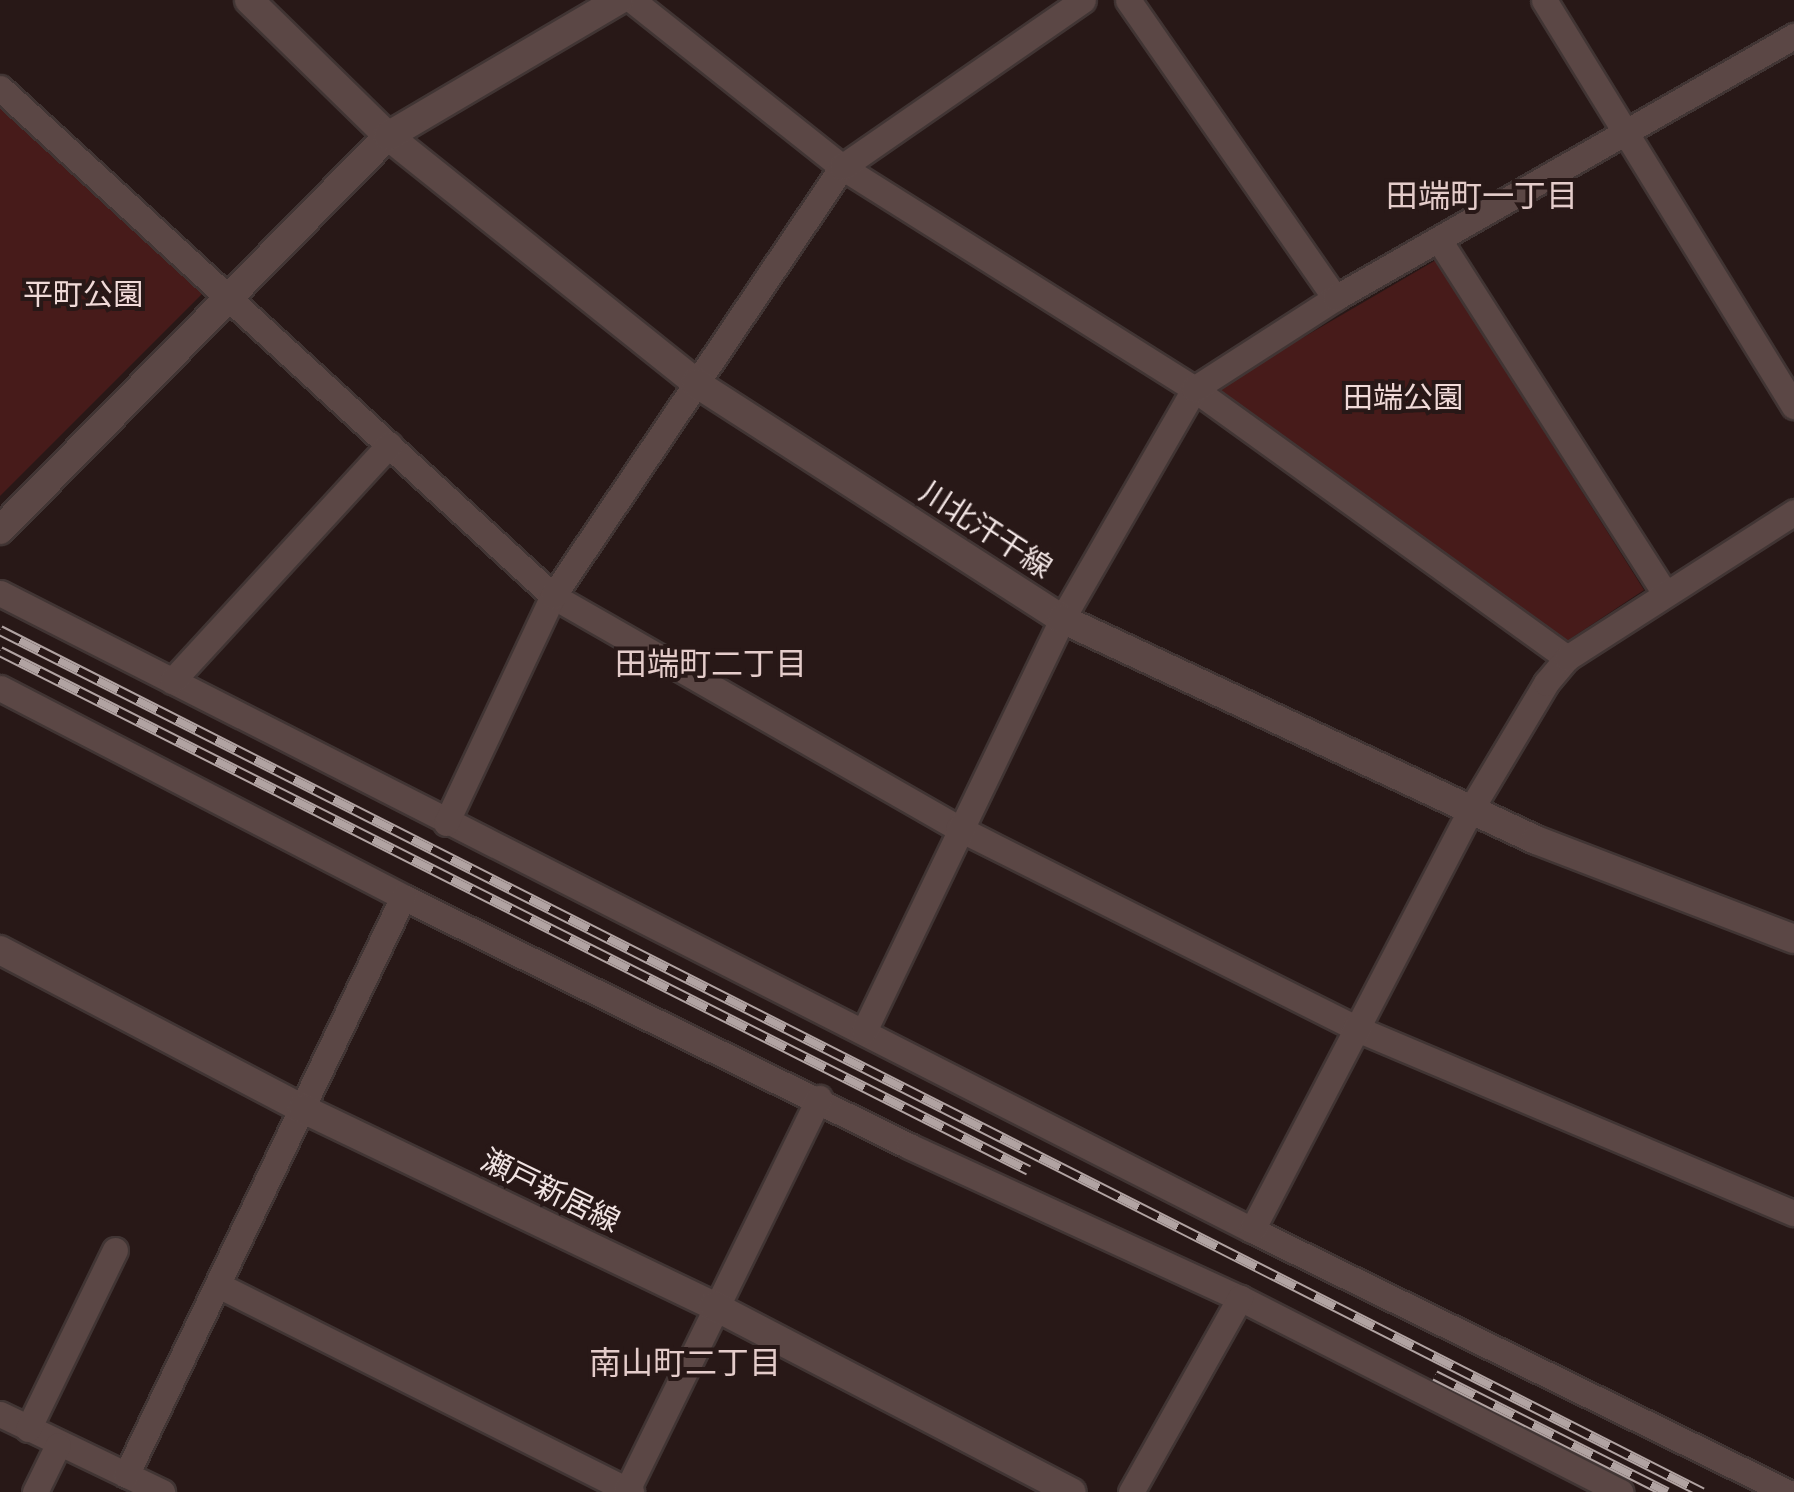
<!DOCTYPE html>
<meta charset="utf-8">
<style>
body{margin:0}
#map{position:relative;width:1794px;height:1492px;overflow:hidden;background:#281817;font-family:Signika,"Noto Sans JP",sans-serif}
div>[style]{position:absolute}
.green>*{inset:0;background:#471b1a}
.roads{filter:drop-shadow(2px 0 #413534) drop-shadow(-2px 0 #413534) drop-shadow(0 2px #413534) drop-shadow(0 -2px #413534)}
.minor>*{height:25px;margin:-12.5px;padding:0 12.5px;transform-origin:12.5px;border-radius:12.5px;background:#5b4745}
.tertiary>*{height:28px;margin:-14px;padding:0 14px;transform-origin:14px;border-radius:14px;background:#5b4745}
.rail>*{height:11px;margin-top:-5.5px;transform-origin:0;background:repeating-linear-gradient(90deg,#281817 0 22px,#b1a3a2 0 44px);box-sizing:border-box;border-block:2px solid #b1a3a2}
span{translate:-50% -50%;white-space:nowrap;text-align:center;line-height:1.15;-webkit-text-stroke:8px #281817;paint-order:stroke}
.park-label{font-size:30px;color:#f0dad8}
.street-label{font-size:30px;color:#f0e3e2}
.neighbourhood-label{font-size:32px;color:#e4ccca}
</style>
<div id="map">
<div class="green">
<div style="clip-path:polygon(0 108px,203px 293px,0 496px)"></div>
<div style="clip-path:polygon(1436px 260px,1644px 590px,1567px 641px,1213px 390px)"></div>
</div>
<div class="roads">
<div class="minor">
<div style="left:632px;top:0;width:268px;rotate:38.5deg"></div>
<div style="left:842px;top:167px;width:416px;rotate:32.2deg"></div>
<div style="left:1194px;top:389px;width:460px;rotate:35.8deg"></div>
<div style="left:1128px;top:0;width:363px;rotate:55.2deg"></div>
<div style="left:1544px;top:0;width:477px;rotate:58.4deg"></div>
<div style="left:0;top:88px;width:751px;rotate:42.57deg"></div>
<div style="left:553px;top:596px;width:467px;rotate:29.8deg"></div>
<div style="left:958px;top:828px;width:445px;rotate:26.7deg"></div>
<div style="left:1355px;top:1028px;width:476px;rotate:22.9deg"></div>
<div style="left:1439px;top:240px;width:419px;rotate:57.4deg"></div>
<div style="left:0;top:593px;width:1405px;rotate:26.97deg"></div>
<div style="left:1252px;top:1230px;width:596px;rotate:26.09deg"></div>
<div style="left:172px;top:681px;width:321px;rotate:-47.4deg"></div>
<div style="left:0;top:688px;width:454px;rotate:27.4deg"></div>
<div style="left:403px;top:897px;width:564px;rotate:26.2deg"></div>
<div style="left:909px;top:1146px;width:364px;rotate:24.7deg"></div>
<div style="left:1240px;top:1298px;width:427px;rotate:27deg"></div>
<div style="left:446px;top:823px;width:251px;rotate:-64.8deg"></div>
<div style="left:553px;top:596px;width:517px;rotate:-56.03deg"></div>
<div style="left:842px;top:167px;width:293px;rotate:-34.7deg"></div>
<div style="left:864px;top:1031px;width:457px;rotate:-64.3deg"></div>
<div style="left:1062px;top:619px;width:265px;rotate:-60.1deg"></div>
<div style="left:1194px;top:389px;width:168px;rotate:-32.8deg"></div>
<div style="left:1335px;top:298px;width:529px;rotate:-29.72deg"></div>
<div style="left:1252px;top:1230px;width:475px;rotate:-62.5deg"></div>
<div style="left:1471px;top:809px;width:147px;rotate:-59.2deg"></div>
<div style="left:1546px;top:683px;width:33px;rotate:-50deg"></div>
<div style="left:1567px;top:658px;width:270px;rotate:-32.7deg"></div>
<div style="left:220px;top:1286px;width:460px;rotate:26.6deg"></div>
<div style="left:0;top:1414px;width:180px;rotate:25.7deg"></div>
<div style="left:28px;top:1429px;width:199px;rotate:-64.1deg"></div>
<div style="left:126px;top:1475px;width:641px;rotate:-64.39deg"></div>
<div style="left:35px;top:1492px;width:52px;rotate:-63.9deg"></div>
<div style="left:626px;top:1492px;width:439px;rotate:-63.9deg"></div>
<div style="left:1131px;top:1492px;width:223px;rotate:-60.7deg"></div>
</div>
<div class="tertiary">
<div style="left:249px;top:0;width:194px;rotate:44.4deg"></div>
<div style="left:388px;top:136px;width:395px;rotate:38.7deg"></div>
<div style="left:696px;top:383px;width:435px;rotate:32.8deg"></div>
<div style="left:1062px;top:619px;width:523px;rotate:25deg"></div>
<div style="left:1536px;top:840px;width:276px;rotate:21deg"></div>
<div style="left:0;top:530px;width:553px;rotate:-45.44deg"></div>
<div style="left:388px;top:136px;width:268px;rotate:-30.5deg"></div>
<div style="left:0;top:950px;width:342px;rotate:27.7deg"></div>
<div style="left:303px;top:1109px;width:456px;rotate:25.6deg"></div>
<div style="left:714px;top:1306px;width:403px;rotate:27.5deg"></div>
</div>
</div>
<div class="rail">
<div style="left:0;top:630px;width:1908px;rotate:26.86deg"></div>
<div style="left:0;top:651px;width:1152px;rotate:26.77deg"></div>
<div style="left:1435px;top:1375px;width:260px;rotate:26.8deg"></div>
</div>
<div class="park-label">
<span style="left:83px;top:296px">平町公園</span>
<span style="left:1403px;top:399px">田端公園</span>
</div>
<div class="street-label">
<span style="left:985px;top:531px;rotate:33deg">川北汗干線</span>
<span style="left:550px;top:1192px;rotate:26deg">瀬戸新居線</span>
</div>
<div class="neighbourhood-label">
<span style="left:1482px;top:197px">田端町一丁目</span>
<span style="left:711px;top:665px">田端町二丁目</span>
<span style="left:685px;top:1364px">南山町二丁目</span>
</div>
</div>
